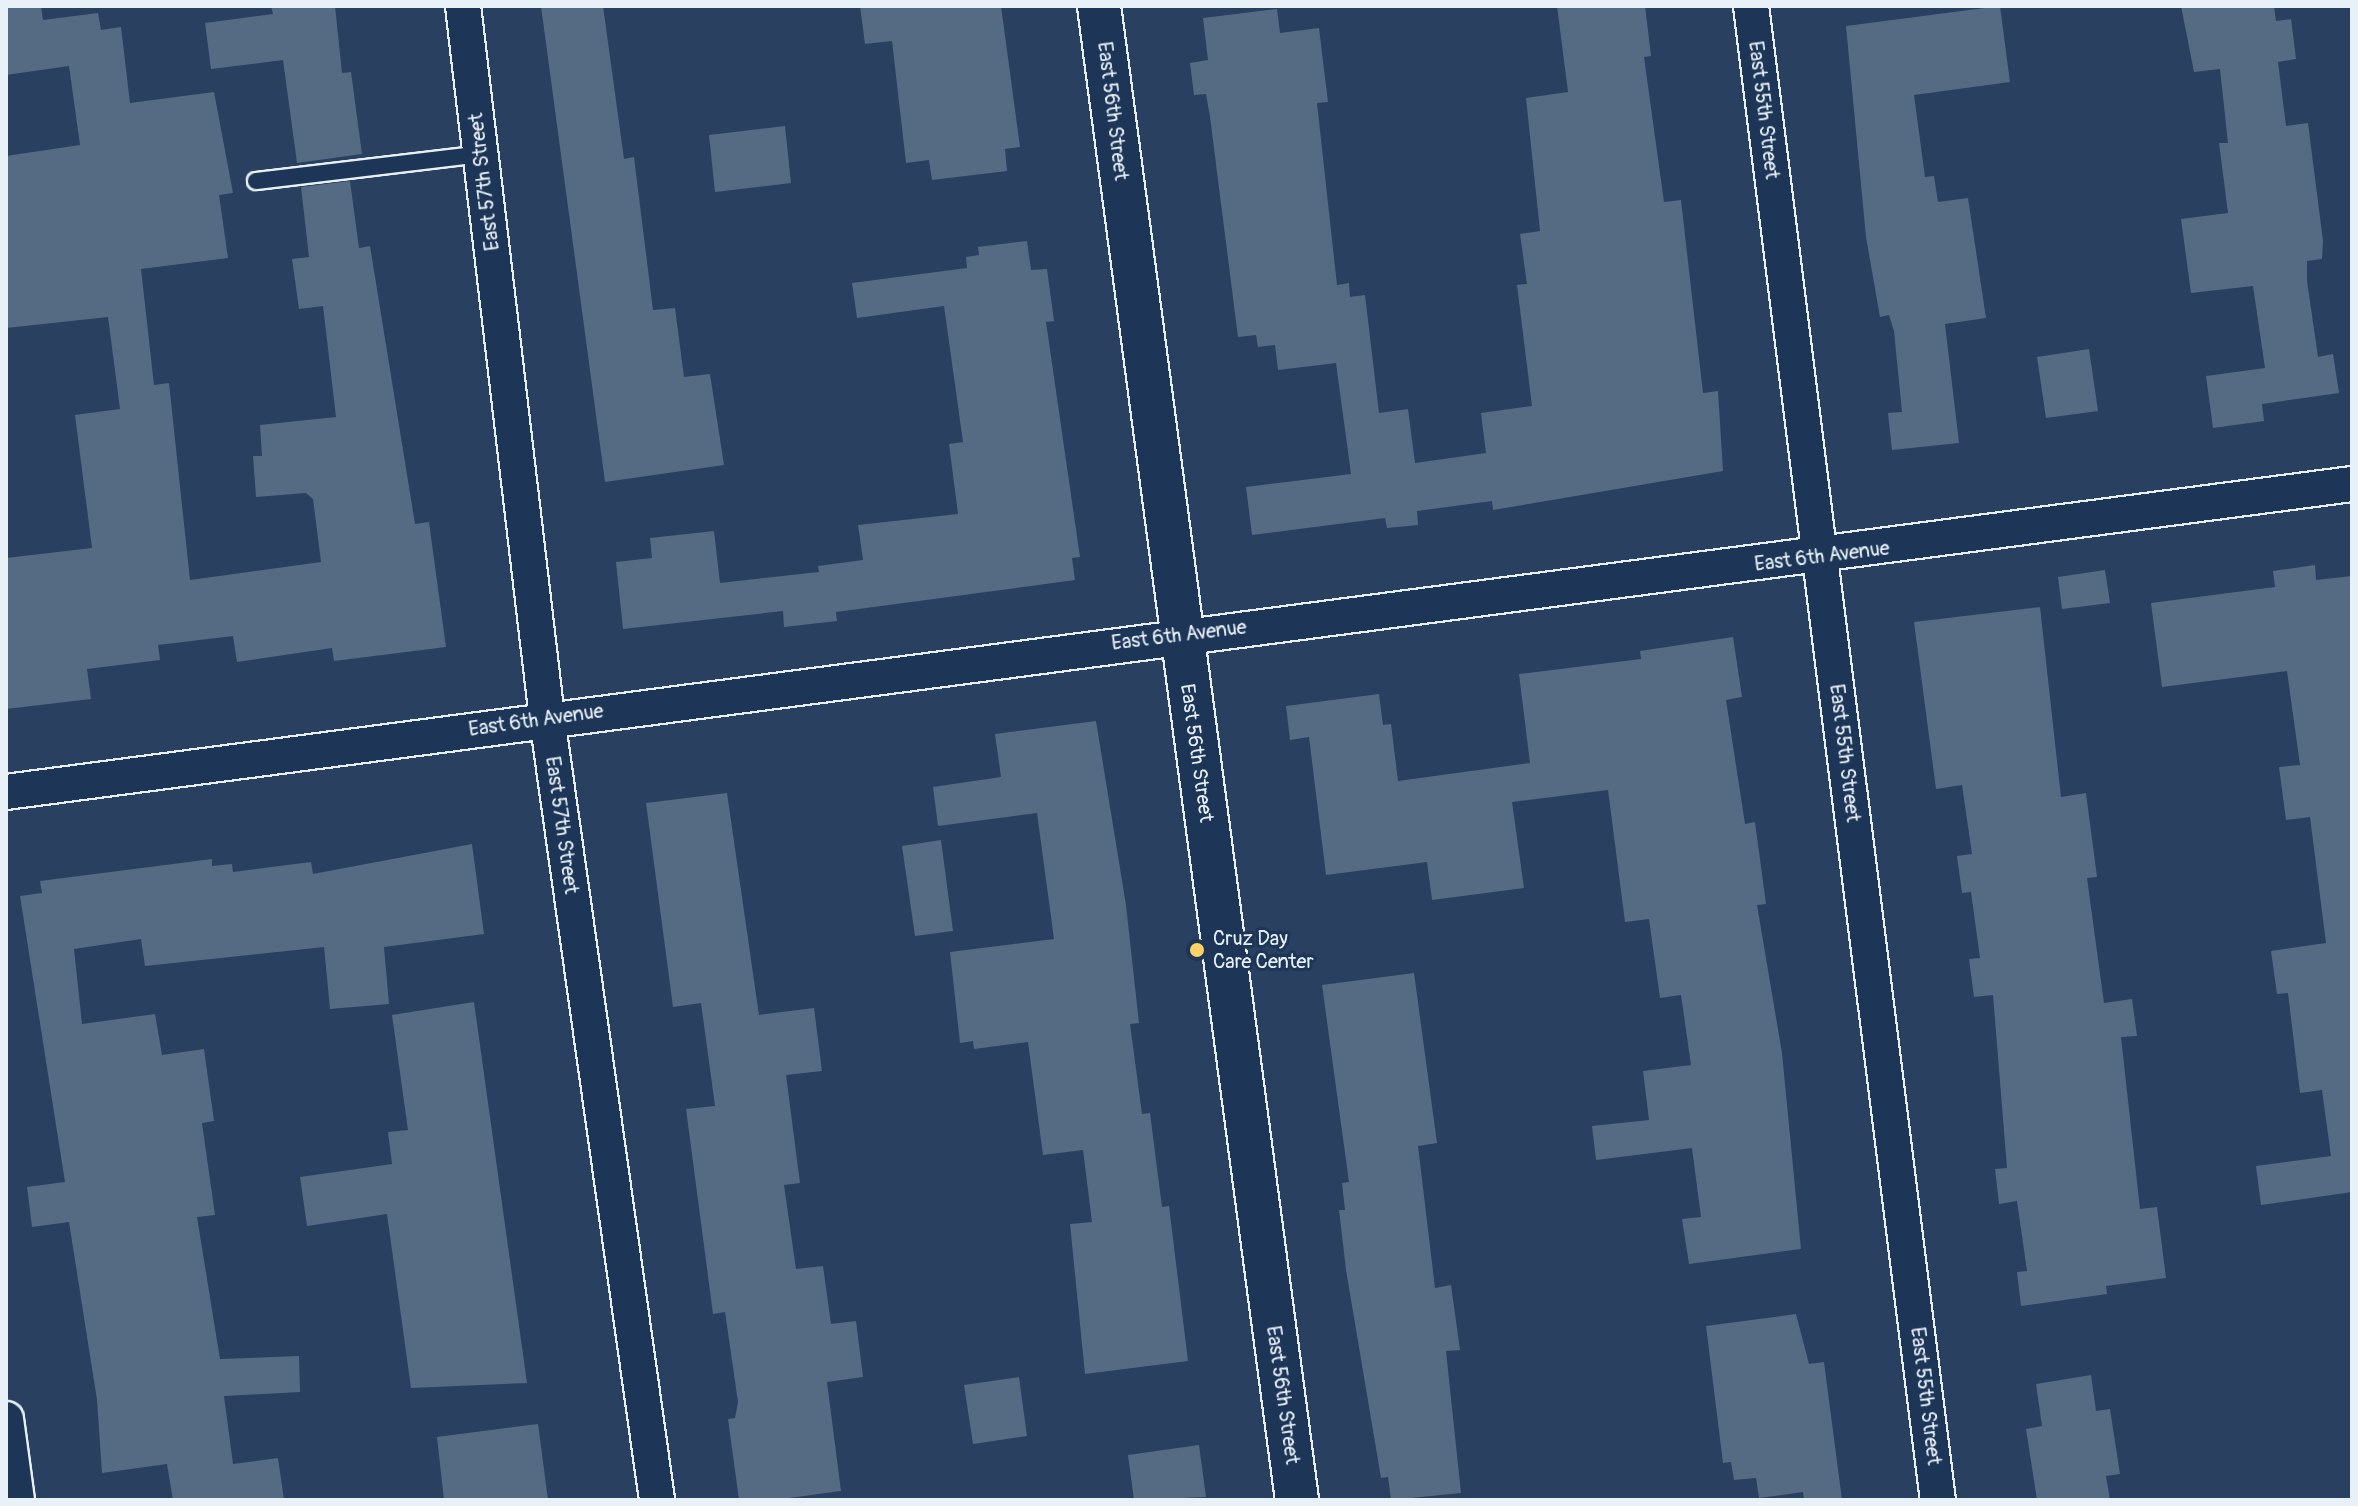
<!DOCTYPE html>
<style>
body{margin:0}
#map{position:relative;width:2358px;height:1506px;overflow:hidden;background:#294061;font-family:Pangolin,sans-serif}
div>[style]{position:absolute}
.building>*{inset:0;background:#556a83}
.roads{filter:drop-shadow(2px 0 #e8f1f8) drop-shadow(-2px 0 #e8f1f8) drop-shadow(0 2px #e8f1f8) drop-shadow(0 -2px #e8f1f8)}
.service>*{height:16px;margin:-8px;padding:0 8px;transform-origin:8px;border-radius:8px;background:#1d3557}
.minor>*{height:34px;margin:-17px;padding:0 17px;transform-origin:17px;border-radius:17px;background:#1d3557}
.tertiary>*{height:42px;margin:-21px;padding:0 21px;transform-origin:21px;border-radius:21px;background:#1d3557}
.dots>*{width:22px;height:22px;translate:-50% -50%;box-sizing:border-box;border:4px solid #1d3557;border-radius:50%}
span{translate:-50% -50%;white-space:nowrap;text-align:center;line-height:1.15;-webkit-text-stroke:6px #1d3557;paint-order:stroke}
.street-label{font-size:20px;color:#e8f1f8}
.poi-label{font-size:20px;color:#e8f1f8}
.left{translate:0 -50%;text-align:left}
.frame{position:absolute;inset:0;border:8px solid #e8f1f8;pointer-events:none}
</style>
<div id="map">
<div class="building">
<div style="clip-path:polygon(6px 6px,41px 6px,43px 20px,98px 13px,101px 30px,121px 27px,130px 103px,214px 92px,233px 193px,219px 195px,228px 258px,141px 269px,154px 385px,169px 383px,190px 580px,321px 562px,313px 499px,306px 493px,256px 497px,253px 456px,262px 456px,260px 425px,336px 417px,323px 306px,299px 309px,292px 259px,309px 257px,301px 187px,350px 181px,359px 248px,370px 246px,415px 524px,429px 522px,446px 647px,334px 661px,332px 648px,237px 662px,233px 636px,158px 645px,160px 660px,87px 669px,91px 699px,6px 709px,6px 558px,92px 548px,75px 415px,120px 409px,108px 317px,6px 328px,6px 156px,80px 145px,69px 66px,6px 75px)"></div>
<div style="clip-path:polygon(271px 6px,335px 6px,342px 73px,351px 72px,362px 154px,297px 163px,283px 60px,211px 69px,205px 23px,273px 14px)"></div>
<div style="clip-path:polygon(541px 6px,603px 6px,624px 159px,634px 157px,653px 310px,675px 308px,684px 377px,710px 374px,724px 465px,605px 482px)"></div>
<div style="clip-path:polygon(860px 6px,1001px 6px,1020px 147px,1005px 149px,1007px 171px,932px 180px,929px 160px,906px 163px,892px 41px,865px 44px)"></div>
<div style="clip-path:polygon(1557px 6px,1645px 6px,1651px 56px,1644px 57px,1664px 202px,1681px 200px,1703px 393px,1718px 391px,1723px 471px,1493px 510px,1492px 501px,1417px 511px,1418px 525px,1387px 528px,1385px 518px,1252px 535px,1246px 487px,1351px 474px,1336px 363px,1278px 370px,1275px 345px,1258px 347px,1256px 335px,1238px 337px,1210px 117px,1206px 94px,1194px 95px,1190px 63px,1208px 60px,1203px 18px,1277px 9px,1280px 33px,1319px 28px,1328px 102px,1317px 103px,1337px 285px,1349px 283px,1350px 297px,1365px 295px,1379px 413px,1408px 409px,1415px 463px,1486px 453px,1481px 413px,1532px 406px,1517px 285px,1527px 284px,1520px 234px,1540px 231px,1526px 98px,1568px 92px)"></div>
<div style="clip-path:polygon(2000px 6px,2010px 82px,1914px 95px,1925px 177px,1934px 176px,1938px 202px,1968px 198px,1986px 318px,1945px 324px,1959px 443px,1892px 450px,1888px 413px,1902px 412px,1894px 331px,1889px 315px,1880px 317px,1866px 237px,1846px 26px)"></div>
<div style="clip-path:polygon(2181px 6px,2274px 6px,2276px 21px,2291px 19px,2296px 59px,2278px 62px,2286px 126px,2308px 123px,2323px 241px,2322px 259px,2307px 261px,2307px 281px,2318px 357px,2333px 354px,2339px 393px,2262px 404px,2264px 421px,2213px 428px,2206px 376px,2265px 368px,2253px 286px,2191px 293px,2181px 219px,2228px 213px,2219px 143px,2228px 143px,2220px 69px,2194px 72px)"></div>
<div style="clip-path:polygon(785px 126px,791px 183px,715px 192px,709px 135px)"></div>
<div style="clip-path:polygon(1027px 241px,1031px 270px,1047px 269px,1054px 321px,1046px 322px,1080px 557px,1072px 558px,1075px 580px,836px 612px,837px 621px,784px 627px,783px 611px,623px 629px,616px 562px,652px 558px,650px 538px,714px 531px,720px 583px,819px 572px,818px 566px,863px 560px,858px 525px,958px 514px,949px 444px,963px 442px,944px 306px,857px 318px,852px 283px,967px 268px,966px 257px,979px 255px,978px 247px)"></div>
<div style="clip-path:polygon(2089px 349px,2098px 411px,2046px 418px,2037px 357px)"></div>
<div style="clip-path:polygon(2315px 565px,2316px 580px,2352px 576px,2352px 1192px,2261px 1205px,2256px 1166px,2331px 1156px,2322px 1090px,2300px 1093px,2288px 993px,2277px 994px,2271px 951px,2326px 943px,2310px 817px,2286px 820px,2279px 767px,2300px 765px,2287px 671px,2162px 687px,2151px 603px,2275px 587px,2273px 571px)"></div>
<div style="clip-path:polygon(2105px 570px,2110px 603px,2062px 609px,2058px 577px)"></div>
<div style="clip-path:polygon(2040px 607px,2061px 797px,2086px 793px,2097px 877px,2087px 878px,2104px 1003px,2132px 999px,2137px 1036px,2121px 1037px,2140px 1209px,2157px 1207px,2166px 1278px,2106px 1286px,2107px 1294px,2021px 1306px,2017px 1272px,2027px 1271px,2017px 1201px,1999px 1204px,1995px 1169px,2007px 1168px,1993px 995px,1974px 997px,1969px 959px,1980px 958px,1971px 892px,1962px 893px,1957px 856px,1972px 854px,1962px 785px,1936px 789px,1914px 622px)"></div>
<div style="clip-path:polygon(1733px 637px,1742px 697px,1726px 700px,1745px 824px,1755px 822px,1766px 904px,1757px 905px,1782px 1053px,1801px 1249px,1689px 1264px,1682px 1219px,1701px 1217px,1692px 1148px,1596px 1160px,1592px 1126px,1649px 1120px,1643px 1071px,1691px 1065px,1681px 995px,1660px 998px,1649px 919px,1625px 922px,1608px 790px,1512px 802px,1524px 888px,1432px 900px,1427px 862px,1326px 875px,1309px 737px,1290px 740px,1286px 706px,1379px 694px,1383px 725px,1391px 724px,1398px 781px,1530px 763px,1519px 674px,1641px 659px,1640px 651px)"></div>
<div style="clip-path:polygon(1096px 721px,1126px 905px,1139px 1023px,1130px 1024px,1142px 1114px,1150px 1113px,1162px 1207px,1169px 1206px,1188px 1361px,1085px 1374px,1070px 1224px,1092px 1222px,1083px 1150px,1043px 1155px,1028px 1042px,974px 1049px,973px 1041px,960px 1043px,950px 952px,1054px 939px,1037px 813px,938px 826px,933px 787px,1001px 777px,995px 734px)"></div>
<div style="clip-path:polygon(727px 793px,759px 1015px,814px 1008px,822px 1071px,786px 1075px,800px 1183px,784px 1185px,796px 1269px,823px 1266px,831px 1324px,856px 1321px,863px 1377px,827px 1382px,841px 1491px,774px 1500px,739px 1500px,728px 1419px,735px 1418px,738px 1402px,725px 1312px,713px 1314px,686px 1109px,715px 1106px,701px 1003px,673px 1007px,646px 803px)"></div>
<div style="clip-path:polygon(941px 840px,953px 931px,915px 936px,902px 846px)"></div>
<div style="clip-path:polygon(472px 844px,484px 934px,384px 947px,389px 1004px,330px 1009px,324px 947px,145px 966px,141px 939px,74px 949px,82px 1024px,155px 1014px,162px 1055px,204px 1049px,214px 1121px,202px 1123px,215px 1215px,197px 1217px,220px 1359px,299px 1356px,300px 1392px,224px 1396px,233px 1464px,278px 1458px,284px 1500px,173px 1500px,167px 1464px,102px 1473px,97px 1400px,69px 1222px,32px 1227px,27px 1187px,65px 1182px,20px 896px,42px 893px,40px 881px,212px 859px,212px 866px,232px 864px,233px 872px,311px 862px,313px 874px)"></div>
<div style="clip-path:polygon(1414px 973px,1437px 1143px,1418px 1146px,1435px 1288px,1451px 1285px,1460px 1350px,1446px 1351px,1461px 1493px,1391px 1500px,1388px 1477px,1381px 1478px,1346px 1270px,1339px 1210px,1345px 1210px,1342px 1183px,1349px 1182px,1322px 985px)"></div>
<div style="clip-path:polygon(474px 1002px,527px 1383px,411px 1388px,387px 1214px,307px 1226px,300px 1177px,392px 1164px,388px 1132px,408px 1130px,392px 1015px)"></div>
<div style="clip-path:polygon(1796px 1314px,1809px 1364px,1824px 1362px,1842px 1500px,1804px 1500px,1803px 1492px,1759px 1498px,1756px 1478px,1734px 1480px,1731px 1462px,1723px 1463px,1706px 1326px)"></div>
<div style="clip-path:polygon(2091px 1375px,2096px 1411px,2110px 1409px,2120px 1474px,2106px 1476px,2110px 1500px,2037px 1500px,2026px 1429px,2042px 1426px,2036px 1384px)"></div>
<div style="clip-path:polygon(1019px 1377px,1027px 1436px,973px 1444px,964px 1385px)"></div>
<div style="clip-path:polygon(538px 1424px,548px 1500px,444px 1500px,437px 1437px)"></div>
<div style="clip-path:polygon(1199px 1445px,1206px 1497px,1134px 1500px,1128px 1455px)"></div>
</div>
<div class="roads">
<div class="service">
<div style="left:256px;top:181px;width:227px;rotate:-6.8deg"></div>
</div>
<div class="minor">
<div style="left:463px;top:6px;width:717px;rotate:83.27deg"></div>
<div style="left:547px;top:718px;width:790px;rotate:81.99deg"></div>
<div style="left:1751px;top:6px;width:1506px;rotate:82.87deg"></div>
<div style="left:6px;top:792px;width:2366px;rotate:-7.48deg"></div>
<div style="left:6px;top:1419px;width:82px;rotate:82.3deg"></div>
</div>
<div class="tertiary">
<div style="left:1099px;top:6px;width:1507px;rotate:82.45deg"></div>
</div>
</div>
<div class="dots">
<div style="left:1197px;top:950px;background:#ffd166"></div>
</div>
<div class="street-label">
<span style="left:1764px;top:110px;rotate:83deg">East 55th Street</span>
<span style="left:1113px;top:111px;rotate:83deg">East 56th Street</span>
<span style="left:484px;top:182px;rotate:-97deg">East 57th Street</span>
<span style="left:1822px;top:556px;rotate:-7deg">East 6th Avenue</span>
<span style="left:1179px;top:635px;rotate:-7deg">East 6th Avenue</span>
<span style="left:536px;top:720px;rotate:-8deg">East 6th Avenue</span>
<span style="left:1197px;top:753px;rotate:82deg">East 56th Street</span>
<span style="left:1845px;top:753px;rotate:83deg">East 55th Street</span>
<span style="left:562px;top:825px;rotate:82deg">East 57th Street</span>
<span style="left:1283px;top:1395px;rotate:82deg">East 56th Street</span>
<span style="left:1926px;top:1396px;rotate:83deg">East 55th Street</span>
</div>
<div class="poi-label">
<span class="left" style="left:1213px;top:950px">Cruz Day<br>Care Center</span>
</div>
<div class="frame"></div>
</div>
